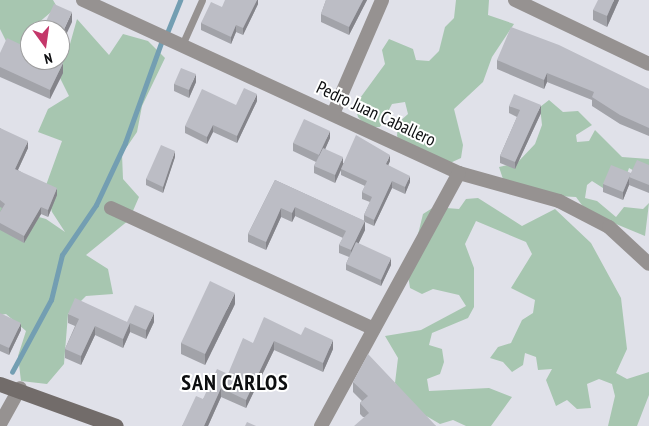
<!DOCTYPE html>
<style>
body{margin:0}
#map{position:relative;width:649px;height:426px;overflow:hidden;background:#e0e1e9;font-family:"PT Sans Narrow",sans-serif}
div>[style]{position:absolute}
.green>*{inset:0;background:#a7c6b0}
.stream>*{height:4.5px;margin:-2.25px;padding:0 2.25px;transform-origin:2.25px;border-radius:2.25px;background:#739eb2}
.lane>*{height:7px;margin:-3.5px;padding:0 3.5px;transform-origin:3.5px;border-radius:3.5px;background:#969291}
.street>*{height:14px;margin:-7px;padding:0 7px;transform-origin:7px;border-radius:7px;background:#969291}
.secondary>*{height:15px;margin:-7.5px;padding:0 7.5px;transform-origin:7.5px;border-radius:7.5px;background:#726c6a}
.wall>*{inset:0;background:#a2a3a9}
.shaded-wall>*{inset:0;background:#84848a}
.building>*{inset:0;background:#bcbdc5}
span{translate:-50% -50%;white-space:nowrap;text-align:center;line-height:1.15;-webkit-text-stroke:4px #fff;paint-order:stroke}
.street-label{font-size:18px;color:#0c0d0f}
.district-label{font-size:22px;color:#0c0d0f;font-weight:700;letter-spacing:1px}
.north{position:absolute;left:20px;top:20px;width:50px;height:50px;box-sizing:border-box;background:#fff;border:1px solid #9e9e9f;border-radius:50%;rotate:166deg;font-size:14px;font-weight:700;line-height:20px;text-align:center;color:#0c0d0f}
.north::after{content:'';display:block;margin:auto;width:18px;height:22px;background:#c4376a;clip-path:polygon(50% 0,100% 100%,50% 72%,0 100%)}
</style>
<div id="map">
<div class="green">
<div style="clip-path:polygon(0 0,53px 0,57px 7px,37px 24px,40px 30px,30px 30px,30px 58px,9px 47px,0 29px)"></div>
<div style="clip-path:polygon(456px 0,489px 0,488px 15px,514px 24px,492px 57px,483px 82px,454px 109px,463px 145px,461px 158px,450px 163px,404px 147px,397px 136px,398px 123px,408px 114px,405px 102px,392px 104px,380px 127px,367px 127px,358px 117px,355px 105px,385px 64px,382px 50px,389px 39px,413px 49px,416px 60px,429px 61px,439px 51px,445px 27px,454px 18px)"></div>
<div style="clip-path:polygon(77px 19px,109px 55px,123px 34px,148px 41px,165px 58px,142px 106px,137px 132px,122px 154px,123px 179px,139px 197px,129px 220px,86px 255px,108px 269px,113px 294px,86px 296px,68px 314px,64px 364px,47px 384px,21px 381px,18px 356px,26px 331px,6px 314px,0 315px,0 206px,46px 219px,65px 232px,52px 212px,45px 188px,62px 141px,38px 132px,48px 109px,69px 96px,58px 74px,33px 60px,60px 60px,60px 45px,70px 44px)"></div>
<div style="clip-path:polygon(549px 100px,563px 112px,578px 111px,592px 125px,576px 135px,577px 142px,589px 141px,595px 130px,622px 157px,649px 159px,649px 179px,629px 168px,627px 174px,605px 182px,603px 188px,592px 181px,587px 185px,585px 198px,597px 201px,616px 217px,624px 207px,643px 209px,649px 203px,645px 236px,587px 212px,576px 197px,557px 196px,503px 179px,499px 167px,517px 163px,535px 144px,542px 125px,540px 107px)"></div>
<div style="clip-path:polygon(478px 198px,522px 226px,555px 209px,591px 243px,621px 298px,627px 349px,616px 373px,627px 379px,649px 372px,649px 395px,637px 426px,608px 426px,615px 396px,612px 384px,599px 379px,587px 384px,591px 408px,577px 409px,567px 400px,556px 406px,546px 380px,552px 369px,538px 370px,536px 357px,525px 353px,523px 365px,512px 372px,503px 362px,490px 358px,498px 347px,511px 343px,522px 320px,533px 313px,535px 300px,511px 288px,532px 254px,526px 242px,476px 221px,465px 244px,474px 268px,474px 307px,468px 318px,432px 333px,429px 345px,442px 349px,444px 362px,440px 374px,427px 379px,429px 391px,489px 388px,512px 397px,491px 426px,466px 426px,453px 420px,440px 424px,416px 410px,395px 383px,398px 358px,385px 336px,421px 330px,466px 306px,459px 295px,433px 289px,422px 294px,410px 288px,408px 275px,423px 214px,434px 207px,459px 209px,466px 199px)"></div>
</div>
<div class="stream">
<div style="left:167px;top:33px;width:35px;rotate:-68deg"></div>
<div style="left:12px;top:372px;width:82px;rotate:-61.6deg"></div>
<div style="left:51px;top:300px;width:46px;rotate:-76.3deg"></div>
<div style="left:62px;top:255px;width:60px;rotate:-55.8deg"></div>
<div style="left:96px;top:205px;width:68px;rotate:-64.9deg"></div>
<div style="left:125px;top:143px;width:109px;rotate:-70.2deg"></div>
</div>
<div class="lane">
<div style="left:182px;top:45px;width:49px;rotate:-66deg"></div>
</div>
<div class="street">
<div style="left:83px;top:0;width:414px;rotate:24.7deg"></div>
<div style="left:459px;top:173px;width:104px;rotate:15.6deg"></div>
<div style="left:559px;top:201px;width:56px;rotate:27.5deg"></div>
<div style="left:609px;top:227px;width:54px;rotate:42.8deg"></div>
<div style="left:515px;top:0;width:148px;rotate:25.5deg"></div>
<div style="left:333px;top:114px;width:124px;rotate:-66.7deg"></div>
<div style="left:111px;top:208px;width:289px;rotate:24.7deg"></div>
<div style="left:0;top:424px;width:41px;rotate:-60.9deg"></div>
<div style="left:321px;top:426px;width:288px;rotate:-61.4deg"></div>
</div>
<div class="secondary">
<div style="left:0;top:384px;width:123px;rotate:19.9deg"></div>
</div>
<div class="wall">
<div style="clip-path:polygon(258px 0,258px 4px,243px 35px,236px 32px,231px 44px,201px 30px,201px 23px,222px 7px)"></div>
<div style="clip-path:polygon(326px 0,367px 0,349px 35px,321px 22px,321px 14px)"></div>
<div style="clip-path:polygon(619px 0,607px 27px,593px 20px,593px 10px)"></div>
<div style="clip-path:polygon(0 53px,63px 73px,50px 99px,0 77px)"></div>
<div style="clip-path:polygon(497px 60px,649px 89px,649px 136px,620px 124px,592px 106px,592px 100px,547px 82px,544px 89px,497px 69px)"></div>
<div style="clip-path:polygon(196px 82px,189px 98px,174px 91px,174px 84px)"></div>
<div style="clip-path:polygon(257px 101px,237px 143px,213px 132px,207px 144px,185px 133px,185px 126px)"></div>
<div style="clip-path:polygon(509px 106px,541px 113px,515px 169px,500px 163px,500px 156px,517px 117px,509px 113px)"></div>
<div style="clip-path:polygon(0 128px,28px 148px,18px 170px,57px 195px,48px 217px,41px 214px,24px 243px,0 230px,0 212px,2px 208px,0 207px)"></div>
<div style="clip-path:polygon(330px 138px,325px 149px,343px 163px,390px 161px,388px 165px,410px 182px,405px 194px,392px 188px,374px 226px,365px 222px,365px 230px,358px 244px,391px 265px,381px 286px,346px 270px,346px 264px,349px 257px,339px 253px,339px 245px,343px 238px,295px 216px,292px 222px,281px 217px,266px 250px,248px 242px,248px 234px,275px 180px,364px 221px,364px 215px,370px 202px,362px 199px,362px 192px,365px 186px,341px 175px,341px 170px,335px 183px,314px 173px,314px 166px,316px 162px,293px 151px,293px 143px)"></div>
<div style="clip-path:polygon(175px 157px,163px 193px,146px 185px,146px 179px)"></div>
<div style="clip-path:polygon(649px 165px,649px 193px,629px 185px,623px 200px,603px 192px,603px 184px,631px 173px)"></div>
<div style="clip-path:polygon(235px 304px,205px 365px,181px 354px,181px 343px)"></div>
<div style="clip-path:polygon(0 313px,21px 330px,9px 355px,0 351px)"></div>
<div style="clip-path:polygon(68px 314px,127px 322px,154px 322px,146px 339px,130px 332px,123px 348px,95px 335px,81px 365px,65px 358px,65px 349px,75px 326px,68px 323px)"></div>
<div style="clip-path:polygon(301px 335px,333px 349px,323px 372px,274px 350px,246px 408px,221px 397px,208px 426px,182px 426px,203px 399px,228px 374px,253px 343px)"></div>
<div style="clip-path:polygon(353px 382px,436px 426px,363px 417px,360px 414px,360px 403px,362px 401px,353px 392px)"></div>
</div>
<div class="shaded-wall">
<div style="clip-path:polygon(257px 0,258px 0,258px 4px,243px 35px,243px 28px)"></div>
<div style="clip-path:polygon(363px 0,367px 0,349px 35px,349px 27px)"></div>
<div style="clip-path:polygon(614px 0,619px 0,607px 27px,607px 16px)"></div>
<div style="clip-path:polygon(72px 12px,72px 22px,60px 48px,60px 38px)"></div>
<div style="clip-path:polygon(236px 25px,236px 32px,231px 44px,231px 37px)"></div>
<div style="clip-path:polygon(63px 63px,63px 73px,50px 99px,50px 90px)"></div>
<div style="clip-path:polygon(547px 73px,547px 82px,544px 89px,544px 80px)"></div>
<div style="clip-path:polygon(196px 74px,196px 82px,189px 98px,189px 90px)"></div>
<div style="clip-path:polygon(257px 94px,257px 101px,237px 143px,237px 136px)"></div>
<div style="clip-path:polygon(541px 105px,541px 113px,515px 169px,515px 162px)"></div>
<div style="clip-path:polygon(213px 125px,213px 132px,207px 144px,207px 137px)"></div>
<div style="clip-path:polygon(330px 131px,330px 138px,319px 163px,319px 155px)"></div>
<div style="clip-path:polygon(28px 141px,28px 148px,15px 176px,15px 169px)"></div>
<div style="clip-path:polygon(175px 151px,175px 157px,163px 193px,163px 187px)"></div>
<div style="clip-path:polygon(390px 155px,390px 161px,386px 170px,386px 164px)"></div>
<div style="clip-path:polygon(343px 157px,343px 165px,335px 183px,335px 175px)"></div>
<div style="clip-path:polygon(631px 173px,629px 177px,629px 185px,623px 200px,623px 192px)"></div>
<div style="clip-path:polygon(410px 176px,410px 182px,405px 194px,405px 187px)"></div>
<div style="clip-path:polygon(392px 181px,392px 188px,374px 226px,374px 220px)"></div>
<div style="clip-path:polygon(57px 188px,57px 195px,48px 217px,48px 210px)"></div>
<div style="clip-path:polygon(41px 207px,41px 214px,24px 243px,24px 236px)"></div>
<div style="clip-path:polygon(295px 207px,295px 216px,292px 222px,292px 213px)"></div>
<div style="clip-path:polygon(281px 208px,281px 217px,266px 250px,266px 242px)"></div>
<div style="clip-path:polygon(365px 221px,365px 230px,351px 259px,351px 250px)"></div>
<div style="clip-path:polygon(391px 258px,391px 265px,381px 286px,381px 280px)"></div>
<div style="clip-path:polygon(235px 293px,235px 304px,205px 365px,205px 354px)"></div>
<div style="clip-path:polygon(154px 313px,154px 322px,146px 339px,146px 330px)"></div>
<div style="clip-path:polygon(21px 323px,21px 330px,9px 355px,9px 348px)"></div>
<div style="clip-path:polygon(130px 323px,130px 332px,123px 348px,123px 339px)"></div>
<div style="clip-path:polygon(95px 326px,95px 335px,81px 365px,81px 356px)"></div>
<div style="clip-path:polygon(333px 340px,333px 349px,323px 372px,323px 363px)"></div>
<div style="clip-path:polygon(274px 341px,274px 350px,246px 408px,246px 400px)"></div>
<div style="clip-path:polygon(221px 388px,221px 397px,208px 426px,204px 426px)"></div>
</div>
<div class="building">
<div style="clip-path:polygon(225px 0,257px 0,243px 28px,236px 25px,231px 37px,201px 23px,211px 2px,222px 7px)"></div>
<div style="clip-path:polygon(326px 0,363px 0,349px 27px,321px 14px)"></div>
<div style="clip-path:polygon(598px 0,614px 0,607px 16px,593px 10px)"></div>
<div style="clip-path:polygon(54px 4px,72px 12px,60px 38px,60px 30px,42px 30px)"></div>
<div style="clip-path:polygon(511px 27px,559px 45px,649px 89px,649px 128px,620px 115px,592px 97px,594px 92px,547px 73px,544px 80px,497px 60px)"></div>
<div style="clip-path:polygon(7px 38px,30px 49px,30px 60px,55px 60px,63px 63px,50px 90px,0 67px,0 53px)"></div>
<div style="clip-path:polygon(181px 68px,196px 74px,189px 90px,174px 84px)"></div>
<div style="clip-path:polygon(244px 88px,257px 94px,237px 136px,213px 125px,207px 137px,185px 126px,202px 89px,236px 105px)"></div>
<div style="clip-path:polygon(514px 94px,541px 105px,515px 162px,500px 156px,520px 110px,509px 106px)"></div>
<div style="clip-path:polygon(304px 119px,330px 131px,319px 155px,293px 143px)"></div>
<div style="clip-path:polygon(0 128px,28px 141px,15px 169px,57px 188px,48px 210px,41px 207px,24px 236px,0 223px,0 212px,5px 204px,0 200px)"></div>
<div style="clip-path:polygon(356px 135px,390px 155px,386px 164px,410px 176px,405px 187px,392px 181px,374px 220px,364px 215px,372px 197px,362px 192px,367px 181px,341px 169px)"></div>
<div style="clip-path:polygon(161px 145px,175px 151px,163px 187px,146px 179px)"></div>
<div style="clip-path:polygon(323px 148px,343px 157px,335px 175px,314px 166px)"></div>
<div style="clip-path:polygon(637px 160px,649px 165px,649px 185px,629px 177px)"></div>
<div style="clip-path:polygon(611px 165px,631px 173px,623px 192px,603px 184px)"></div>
<div style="clip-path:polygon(275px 180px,365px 221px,351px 250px,339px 245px,346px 231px,295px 207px,292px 213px,281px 208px,266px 242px,248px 234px)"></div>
<div style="clip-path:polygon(356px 242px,391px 258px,381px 280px,346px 264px)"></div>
<div style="clip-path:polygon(210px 281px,235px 293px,205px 354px,181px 343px)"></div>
<div style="clip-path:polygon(75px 298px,127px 322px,135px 305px,154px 313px,146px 330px,130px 323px,123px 339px,95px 326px,81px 356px,65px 349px,79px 319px,68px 314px)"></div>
<div style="clip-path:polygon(0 313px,21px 323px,9px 348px,0 344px)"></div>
<div style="clip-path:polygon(264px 317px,301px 335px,305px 327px,333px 340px,323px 363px,274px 341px,246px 400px,221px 388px,204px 426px,182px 426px,196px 396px,203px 399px,217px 369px,228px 374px,243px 338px,253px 343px)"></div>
<div style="clip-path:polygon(368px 354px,436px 426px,354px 426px,369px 413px,360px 403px,368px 396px,353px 382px)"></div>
<div style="clip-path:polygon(247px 422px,256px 426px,245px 426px)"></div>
</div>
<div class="street-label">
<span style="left:376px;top:114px;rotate:25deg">Pedro Juan Caballero</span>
</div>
<div class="district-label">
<span style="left:235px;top:383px">SAN CARLOS</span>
</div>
<div class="north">N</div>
</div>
